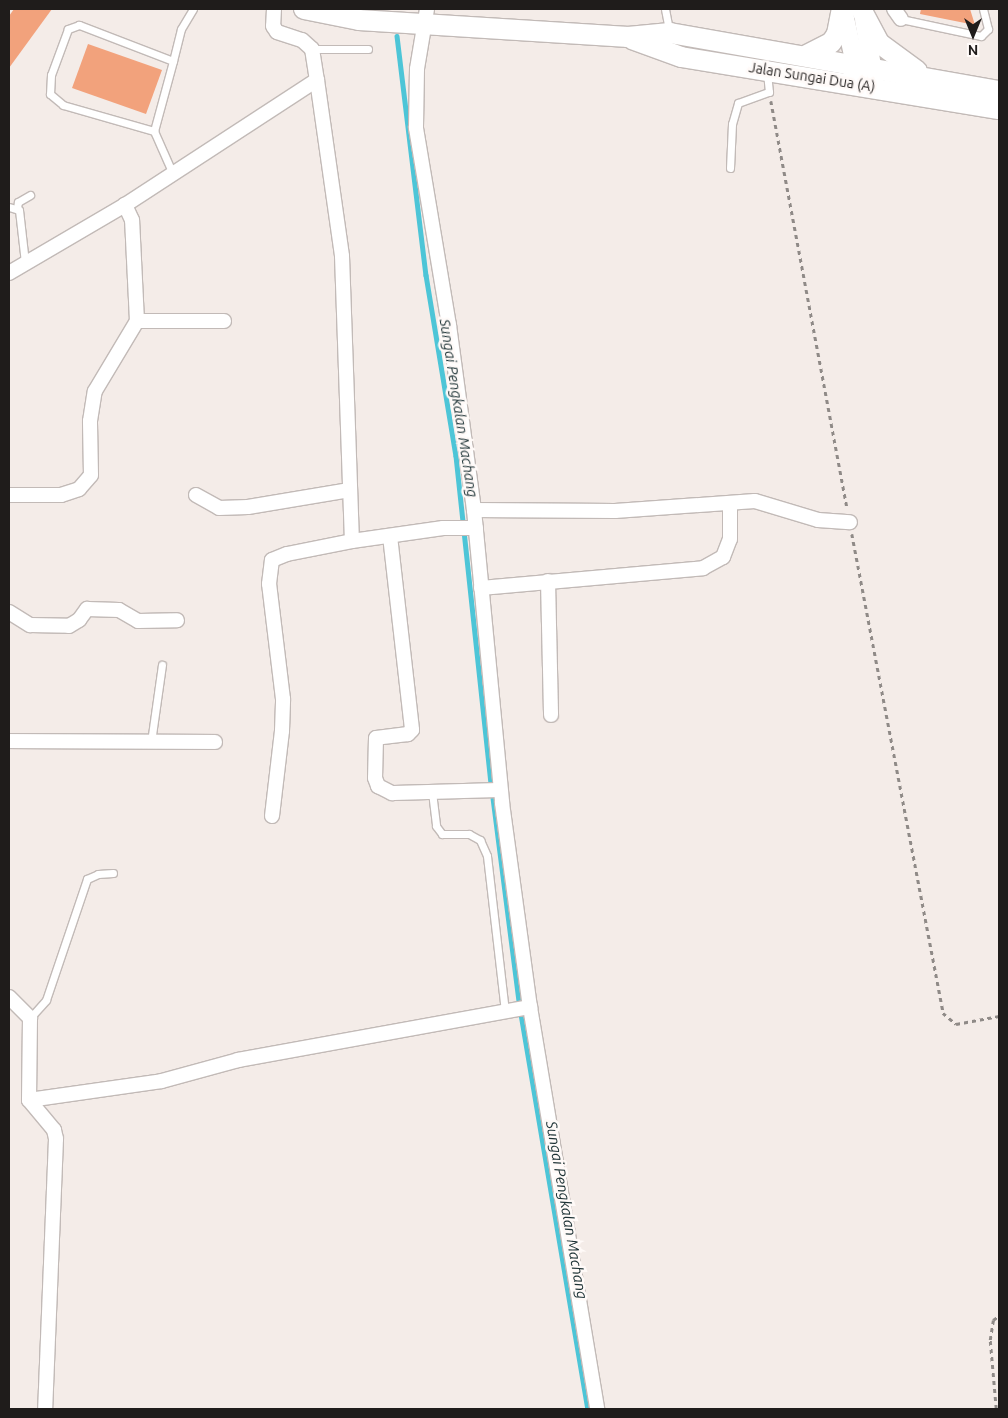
<!DOCTYPE html>
<style>
body{margin:0}
#map{position:relative;width:1008px;height:1418px;overflow:hidden;background:#f4ece8;font-family:Ubuntu,sans-serif}
div>[style]{position:absolute}
.stream>*{height:4.5px;margin:-2.25px;padding:0 2.25px;transform-origin:2.25px;border-radius:2.25px;background:#4dc5d7}
.building>*{inset:0;background:#f2a27c}
.path>*{height:2.5px;margin-top:-1.25px;transform-origin:0;background:repeating-linear-gradient(90deg,#8f8a87 0 4px,transparent 0 8px)}
.roads{filter:drop-shadow(1px 0 #c2bab7) drop-shadow(-1px 0 #c2bab7) drop-shadow(0 1px #c2bab7) drop-shadow(0 -1px #c2bab7)}
.service>*{height:7px;margin:-3.5px;padding:0 3.5px;transform-origin:3.5px;border-radius:3.5px;background:#fff}
.minor>*{height:14px;margin:-7px;padding:0 7px;transform-origin:7px;border-radius:7px;background:#fff}
.tertiary>*{height:18px;margin:-9px;padding:0 9px;transform-origin:9px;border-radius:9px;background:#fff}
.secondary>*{height:20px;margin:-10px;padding:0 10px;transform-origin:10px;border-radius:10px;background:#fff}
span{translate:-50% -50%;white-space:nowrap;text-align:center;line-height:1.15;-webkit-text-stroke:5px #fffaf8;paint-order:stroke}
.street-label{font-size:14px;color:#1f1c1b}
.water-label{font-size:15px;color:#1c3134;font-style:italic}
.frame{position:absolute;inset:0;border:10px solid #1f1c1b;pointer-events:none}
.north{position:absolute;left:948px;top:10px;width:50px;height:50px;-webkit-text-stroke:4px #fffaf8;paint-order:stroke;rotate:180deg;font-size:14px;font-weight:700;line-height:20px;text-align:center;color:#1f1c1b}
.north::after{content:'';display:block;margin:auto;width:18px;height:22px;background:#1f1c1b;clip-path:polygon(50% 0,100% 100%,50% 72%,0 100%)}
</style>
<div id="map">
<div class="stream">
<div style="left:397px;top:36px;width:241px;rotate:83.1deg"></div>
<div style="left:426px;top:275px;width:183px;rotate:80.6deg"></div>
<div style="left:456px;top:456px;width:330px;rotate:83.9deg"></div>
<div style="left:493px;top:798px;width:205px;rotate:82.7deg"></div>
<div style="left:521px;top:1014px;width:401px;rotate:80.4deg"></div>
</div>
<div class="building">
<div style="clip-path:polygon(14px 9px,52px 9px,9px 68px,9px 16px)"></div>
<div style="clip-path:polygon(921px 9px,970px 9px,975px 25px,920px 14px)"></div>
<div style="clip-path:polygon(88px 44px,162px 70px,146px 114px,72px 88px)"></div>
</div>
<div class="path">
<div style="left:771px;top:101px;width:415px;rotate:79.4deg"></div>
<div style="left:852px;top:534px;width:488px;rotate:79.2deg"></div>
<div style="left:943px;top:1013px;width:17px;rotate:40deg"></div>
<div style="left:956px;top:1024px;width:44px;rotate:-10.5deg"></div>
<div style="left:996px;top:1409px;width:69px;rotate:-95deg"></div>
<div style="left:990px;top:1340px;width:20px;rotate:-81deg"></div>
<div style="left:993px;top:1320px;width:7px;rotate:-34deg"></div>
</div>
<div class="roads">
<div class="service">
<div style="left:665px;top:9px;width:21px;rotate:79deg"></div>
<div style="left:901px;top:19px;width:82px;rotate:12deg"></div>
<div style="left:981px;top:36px;width:10px;rotate:-45deg"></div>
<div style="left:988px;top:29px;width:21px;rotate:-104deg"></div>
<div style="left:312px;top:49px;width:56px"></div>
<div style="left:173px;top:61px;width:101px;rotate:-159deg"></div>
<div style="left:79px;top:25px;width:12px;rotate:160deg"></div>
<div style="left:68px;top:29px;width:49px;rotate:110.3deg"></div>
<div style="left:51px;top:75px;width:19px;rotate:93deg"></div>
<div style="left:50px;top:94px;width:17px;rotate:40deg"></div>
<div style="left:63px;top:105px;width:95px;rotate:15.9deg"></div>
<div style="left:154px;top:131px;width:73px;rotate:-74.8deg"></div>
<div style="left:173px;top:61px;width:33px;rotate:-76deg"></div>
<div style="left:181px;top:29px;width:23px;rotate:-59deg"></div>
<div style="left:154px;top:131px;width:47px;rotate:66.2deg"></div>
<div style="left:730px;top:168px;width:44px;rotate:-87.4deg"></div>
<div style="left:732px;top:124px;width:22px;rotate:-74deg"></div>
<div style="left:738px;top:103px;width:33px;rotate:-20deg"></div>
<div style="left:769px;top:92px;width:18px;rotate:-96deg"></div>
<div style="left:9px;top:207px;width:10px;rotate:17deg"></div>
<div style="left:19px;top:210px;width:53px;rotate:83.5deg"></div>
<div style="left:17px;top:208px;width:6px;rotate:-81deg"></div>
<div style="left:18px;top:202px;width:14px;rotate:-30deg"></div>
<div style="left:151px;top:742px;width:78px;rotate:-81.9deg"></div>
<div style="left:432px;top:792px;width:34px;rotate:83deg"></div>
<div style="left:436px;top:826px;width:10px;rotate:53deg"></div>
<div style="left:442px;top:834px;width:27px"></div>
<div style="left:469px;top:834px;width:13px;rotate:29deg"></div>
<div style="left:480px;top:840px;width:17px;rotate:66deg"></div>
<div style="left:487px;top:856px;width:157px;rotate:83.4deg"></div>
<div style="left:30px;top:1018px;width:24px;rotate:-48deg"></div>
<div style="left:46px;top:1000px;width:128px;rotate:-71.3deg"></div>
<div style="left:87px;top:879px;width:12px;rotate:-24deg"></div>
<div style="left:98px;top:874px;width:15px;rotate:-4deg"></div>
</div>
<div class="minor">
<div style="left:274px;top:9px;width:17px;rotate:93deg"></div>
<div style="left:273px;top:26px;width:7px;rotate:56deg"></div>
<div style="left:277px;top:32px;width:26px;rotate:18deg"></div>
<div style="left:302px;top:40px;width:13px;rotate:42deg"></div>
<div style="left:312px;top:49px;width:31px;rotate:81deg"></div>
<div style="left:317px;top:80px;width:178px;rotate:81.9deg"></div>
<div style="left:342px;top:256px;width:285px;rotate:88deg"></div>
<div style="left:427px;top:9px;width:61px;rotate:99.5deg"></div>
<div style="left:417px;top:69px;width:59px;rotate:91deg"></div>
<div style="left:416px;top:128px;width:200px;rotate:80.5deg"></div>
<div style="left:449px;top:325px;width:187px;rotate:82.3deg"></div>
<div style="left:474px;top:510px;width:294px;rotate:84.5deg"></div>
<div style="left:502px;top:803px;width:206px;rotate:82.2deg"></div>
<div style="left:530px;top:1007px;width:408px;rotate:80.5deg"></div>
<div style="left:894px;top:9px;width:12px;rotate:55deg"></div>
<div style="left:9px;top:273px;width:134px;rotate:-30.4deg"></div>
<div style="left:125px;top:205px;width:229px;rotate:-33.1deg"></div>
<div style="left:137px;top:321px;width:87px"></div>
<div style="left:9px;top:495px;width:52px"></div>
<div style="left:61px;top:495px;width:19px;rotate:-18deg"></div>
<div style="left:79px;top:489px;width:18px;rotate:-49deg"></div>
<div style="left:91px;top:475px;width:54px;rotate:-91.1deg"></div>
<div style="left:90px;top:421px;width:30px;rotate:-81deg"></div>
<div style="left:95px;top:391px;width:82px;rotate:-59deg"></div>
<div style="left:137px;top:321px;width:101px;rotate:-92.8deg"></div>
<div style="left:132px;top:220px;width:17px;rotate:-115deg"></div>
<div style="left:196px;top:495px;width:26px;rotate:29deg"></div>
<div style="left:219px;top:508px;width:29px;rotate:-2deg"></div>
<div style="left:248px;top:507px;width:103px;rotate:-9.5deg"></div>
<div style="left:474px;top:510px;width:141px;rotate:0.4deg"></div>
<div style="left:615px;top:511px;width:140px;rotate:-4.1deg"></div>
<div style="left:755px;top:501px;width:66px;rotate:16.8deg"></div>
<div style="left:818px;top:520px;width:32px;rotate:4deg"></div>
<div style="left:390px;top:536px;width:195px;rotate:83.5deg"></div>
<div style="left:412px;top:730px;width:6px;rotate:135deg"></div>
<div style="left:408px;top:734px;width:32px;rotate:173deg"></div>
<div style="left:376px;top:738px;width:40px;rotate:91.4deg"></div>
<div style="left:375px;top:778px;width:9px;rotate:69deg"></div>
<div style="left:378px;top:786px;width:16px;rotate:27deg"></div>
<div style="left:392px;top:793px;width:108px;rotate:-1.6deg"></div>
<div style="left:548px;top:581px;width:134px;rotate:88.7deg"></div>
<div style="left:481px;top:588px;width:223px;rotate:-5.1deg"></div>
<div style="left:703px;top:568px;width:23px;rotate:-29deg"></div>
<div style="left:723px;top:557px;width:19px;rotate:-69deg"></div>
<div style="left:730px;top:539px;width:35px;rotate:-90deg"></div>
<div style="left:9px;top:612px;width:25px;rotate:32deg"></div>
<div style="left:30px;top:625px;width:39px;rotate:1deg"></div>
<div style="left:69px;top:626px;width:12px;rotate:-31deg"></div>
<div style="left:79px;top:620px;width:14px;rotate:-54deg"></div>
<div style="left:87px;top:609px;width:32px;rotate:2deg"></div>
<div style="left:119px;top:610px;width:22px;rotate:30deg"></div>
<div style="left:138px;top:621px;width:39px;rotate:-1deg"></div>
<div style="left:9px;top:741px;width:206px;rotate:0.3deg"></div>
<div style="left:272px;top:816px;width:86px;rotate:-83.3deg"></div>
<div style="left:282px;top:731px;width:32px;rotate:-88deg"></div>
<div style="left:283px;top:699px;width:116px;rotate:-96.9deg"></div>
<div style="left:269px;top:584px;width:24px;rotate:-83deg"></div>
<div style="left:272px;top:560px;width:16px;rotate:-22deg"></div>
<div style="left:287px;top:554px;width:66px;rotate:-11.3deg"></div>
<div style="left:352px;top:541px;width:92px;rotate:-8.1deg"></div>
<div style="left:443px;top:528px;width:33px"></div>
<div style="left:9px;top:997px;width:30px;rotate:45deg"></div>
<div style="left:30px;top:1018px;width:82px;rotate:90.7deg"></div>
<div style="left:29px;top:1100px;width:39px;rotate:50deg"></div>
<div style="left:54px;top:1130px;width:9px;rotate:77deg"></div>
<div style="left:56px;top:1139px;width:270px;rotate:92.3deg"></div>
<div style="left:29px;top:1100px;width:134px;rotate:-8.1deg"></div>
<div style="left:162px;top:1081px;width:79px;rotate:-15.4deg"></div>
<div style="left:238px;top:1060px;width:297px;rotate:-10.3deg"></div>
</div>
<div class="tertiary">
<div style="left:843px;top:9px;width:56px;rotate:77.7deg"></div>
<div style="left:855px;top:64px;width:13px;rotate:103deg"></div>
<div style="left:864px;top:20px;width:47px;rotate:80.1deg"></div>
<div style="left:872px;top:66px;width:15px;rotate:98deg"></div>
</div>
<div class="secondary">
<div style="left:304px;top:9px;width:56px;rotate:11.3deg"></div>
<div style="left:359px;top:20px;width:270px;rotate:3.6deg"></div>
<div style="left:628px;top:37px;width:42px;rotate:-5.4deg"></div>
<div style="left:670px;top:33px;width:334px;rotate:10deg"></div>
<div style="left:861px;top:9px;width:38px;rotate:62deg"></div>
<div style="left:879px;top:43px;width:47px;rotate:36.4deg"></div>
<div style="left:632px;top:39px;width:52px;rotate:20.2deg"></div>
<div style="left:681px;top:57px;width:322px;rotate:9.3deg"></div>
<div style="left:807px;top:55px;width:27px;rotate:-27deg"></div>
<div style="left:831px;top:43px;width:11px;rotate:-56deg"></div>
<div style="left:837px;top:34px;width:25px;rotate:-79deg"></div>
</div>
</div>
<div class="street-label">
<span style="left:812px;top:77px;rotate:9deg">Jalan Sungai Dua (A)</span>
</div>
<div class="water-label">
<span style="left:459px;top:408px;rotate:81deg">Sungai Pengkalan Machang</span>
<span style="left:567px;top:1210px;rotate:80deg">Sungai Pengkalan Machang</span>
</div>
<div class="frame"></div>
<div class="north">N</div>
</div>
